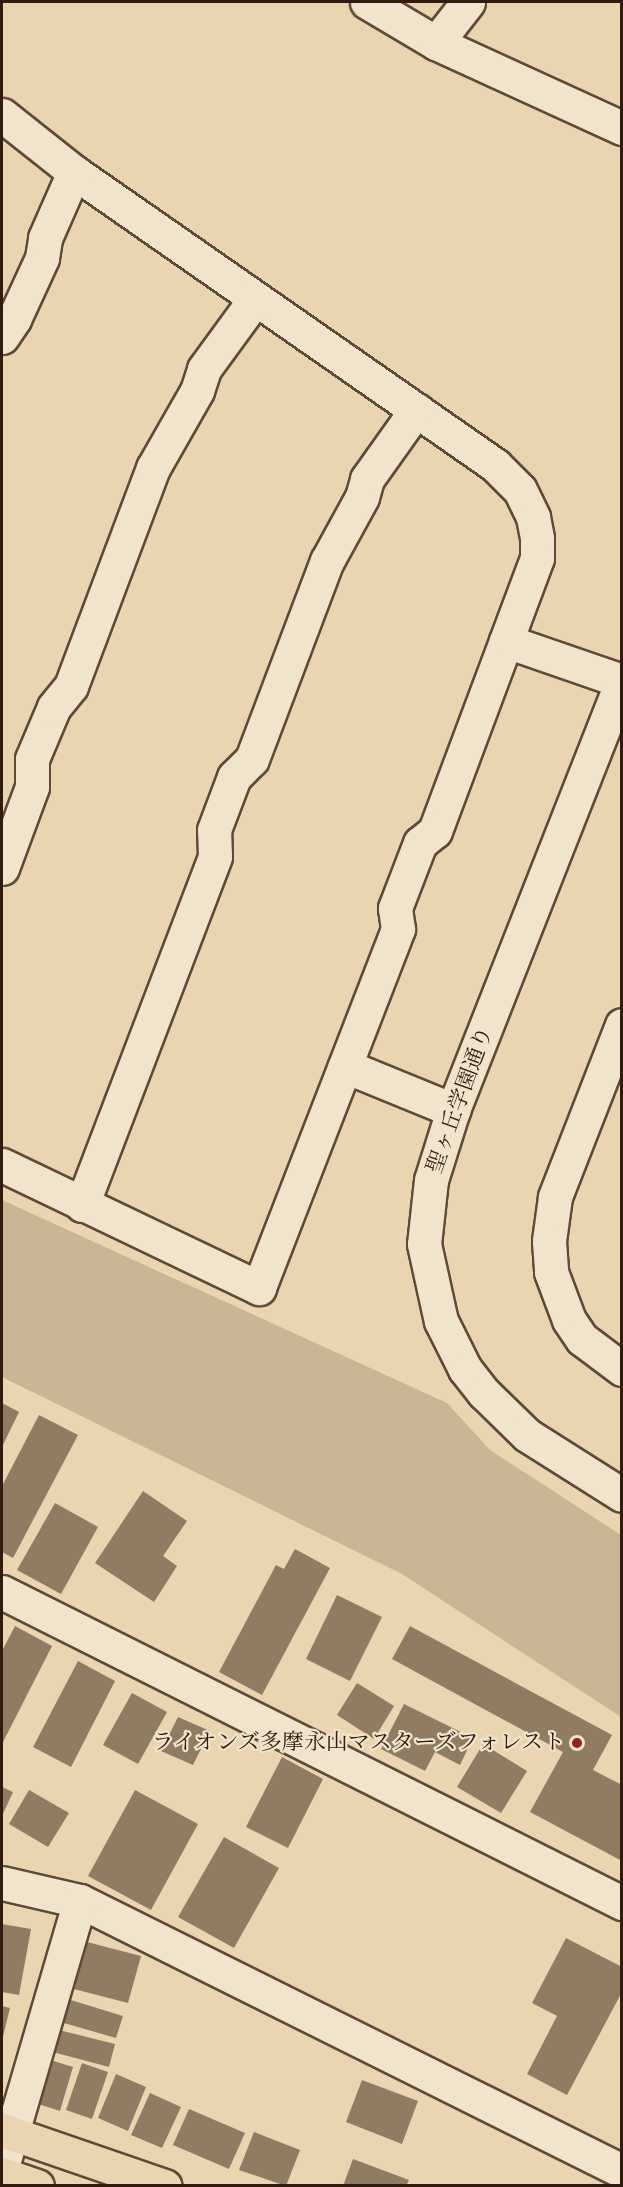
<!DOCTYPE html>
<meta charset="utf-8">
<style>
body{margin:0}
#map{position:relative;width:623px;height:2187px;overflow:hidden;background:#e9d5b0;font-family:"IM FELL DW Pica","Noto Serif JP",serif}
div>[style]{position:absolute}
.green>*{inset:0;background:#cab595}
.building>*{inset:0;background:#907c63}
.roads{filter:drop-shadow(2px 0 #5e4a38) drop-shadow(-2px 0 #5e4a38) drop-shadow(0 2px #5e4a38) drop-shadow(0 -2px #5e4a38)}
.minor>*{height:33px;margin:-16.5px;padding:0 16.5px;transform-origin:16.5px;border-radius:16.5px;background:#f1e4cc}
.major>*{height:33px;margin:-16.5px;padding:0 16.5px;transform-origin:16.5px;border-radius:16.5px;background:#e9d5b0}
.dots>*{width:16px;height:16px;translate:-50% -50%;box-sizing:border-box;border:3px solid #f1e4cc;border-radius:50%}
span{translate:-50% -50%;white-space:nowrap;text-align:center;line-height:1.15;-webkit-text-stroke:4.5px #f1e4cc;paint-order:stroke}
.street-label{font-size:22px;color:#301b10}
.poi-label{font-size:22px;color:#301b10}
.right{translate:-100% -50%;text-align:right}
.frame{position:absolute;inset:0;border:3px solid #301b10;pointer-events:none}
</style>
<div id="map">
<div class="green">
<div style="clip-path:polygon(2px 1200px,447px 1403px,490px 1450px,621px 1535px,621px 1717px,402px 1574px,2px 1377px)"></div>
</div>
<div class="building">
<div style="clip-path:polygon(2px 1403px,19px 1412px,2px 1447px)"></div>
<div style="clip-path:polygon(39px 1415px,78px 1435px,13px 1558px,2px 1552px,2px 1486px)"></div>
<div style="clip-path:polygon(143px 1491px,187px 1521px,163px 1556px,177px 1566px,154px 1602px,95px 1563px)"></div>
<div style="clip-path:polygon(55px 1503px,98px 1527px,61px 1594px,17px 1570px)"></div>
<div style="clip-path:polygon(295px 1549px,330px 1568px,262px 1695px,219px 1672px,276px 1565px,284px 1569px)"></div>
<div style="clip-path:polygon(337px 1595px,382px 1617px,350px 1681px,306px 1659px)"></div>
<div style="clip-path:polygon(15px 1626px,52px 1646px,2px 1744px,2px 1651px)"></div>
<div style="clip-path:polygon(410px 1626px,612px 1735px,593px 1770px,622px 1785px,622px 1861px,530px 1812px,563px 1752px,392px 1659px)"></div>
<div style="clip-path:polygon(78px 1661px,115px 1681px,71px 1767px,33px 1747px)"></div>
<div style="clip-path:polygon(357px 1683px,394px 1706px,374px 1739px,337px 1715px)"></div>
<div style="clip-path:polygon(132px 1693px,167px 1712px,138px 1764px,103px 1745px)"></div>
<div style="clip-path:polygon(404px 1704px,473px 1738px,460px 1765px,435px 1752px,425px 1771px,381px 1749px)"></div>
<div style="clip-path:polygon(178px 1717px,210px 1731px,193px 1765px,161px 1751px)"></div>
<div style="clip-path:polygon(483px 1744px,527px 1771px,501px 1813px,457px 1787px)"></div>
<div style="clip-path:polygon(282px 1757px,323px 1779px,288px 1848px,246px 1827px)"></div>
<div style="clip-path:polygon(2px 1787px,13px 1792px,2px 1816px)"></div>
<div style="clip-path:polygon(29px 1790px,69px 1813px,48px 1847px,9px 1824px)"></div>
<div style="clip-path:polygon(135px 1790px,198px 1824px,151px 1910px,88px 1876px)"></div>
<div style="clip-path:polygon(224px 1837px,279px 1868px,234px 1948px,178px 1917px)"></div>
<div style="clip-path:polygon(2px 1924px,31px 1929px,19px 1995px,2px 1992px)"></div>
<div style="clip-path:polygon(566px 1938px,622px 1967px,622px 1992px,567px 2095px,527px 2074px,557px 2016px,532px 2003px)"></div>
<div style="clip-path:polygon(83px 1941px,141px 1956px,128px 2003px,70px 1988px)"></div>
<div style="clip-path:polygon(64px 1998px,123px 2016px,116px 2038px,57px 2021px)"></div>
<div style="clip-path:polygon(2px 2006px,10px 2008px,2px 2041px)"></div>
<div style="clip-path:polygon(55px 2029px,115px 2044px,109px 2067px,49px 2051px)"></div>
<div style="clip-path:polygon(47px 2059px,73px 2067px,60px 2111px,38px 2104px,43px 2088px,38px 2087px)"></div>
<div style="clip-path:polygon(82px 2063px,108px 2072px,92px 2119px,66px 2110px)"></div>
<div style="clip-path:polygon(116px 2074px,146px 2087px,128px 2131px,98px 2118px)"></div>
<div style="clip-path:polygon(362px 2080px,418px 2101px,402px 2144px,346px 2122px)"></div>
<div style="clip-path:polygon(150px 2093px,181px 2107px,162px 2148px,131px 2135px)"></div>
<div style="clip-path:polygon(189px 2109px,245px 2133px,229px 2169px,173px 2145px)"></div>
<div style="clip-path:polygon(254px 2132px,300px 2150px,286px 2186px,239px 2170px)"></div>
<div style="clip-path:polygon(353px 2159px,409px 2180px,406px 2186px,343px 2186px)"></div>
</div>
<div class="roads">
<div class="minor">
<div style="left:367px;top:2px;width:80px;rotate:30.7deg"></div>
<div style="left:436px;top:43px;width:205px;rotate:24.6deg"></div>
<div style="left:436px;top:43px;width:52px;rotate:-52deg"></div>
<div style="left:2px;top:115px;width:92px;rotate:38.4deg"></div>
<div style="left:74px;top:172px;width:513px;rotate:34.84deg"></div>
<div style="left:495px;top:465px;width:35px;rotate:45deg"></div>
<div style="left:520px;top:490px;width:30px;rotate:64deg"></div>
<div style="left:533px;top:517px;width:21px;rotate:79deg"></div>
<div style="left:537px;top:538px;width:20px;rotate:90deg"></div>
<div style="left:537px;top:558px;width:89px;rotate:110.5deg"></div>
<div style="left:506px;top:641px;width:203px;rotate:110.5deg"></div>
<div style="left:435px;top:831px;width:19px;rotate:141deg"></div>
<div style="left:420px;top:843px;width:70px;rotate:111deg"></div>
<div style="left:395px;top:908px;width:21px;rotate:82deg"></div>
<div style="left:398px;top:929px;width:385px;rotate:111.2deg"></div>
<div style="left:259px;top:1288px;width:285px;rotate:-154.4deg"></div>
<div style="left:2px;top:337px;width:22px;rotate:-56deg"></div>
<div style="left:14px;top:319px;width:67px;rotate:-65.3deg"></div>
<div style="left:42px;top:258px;width:20px;rotate:-81deg"></div>
<div style="left:45px;top:238px;width:72px;rotate:-66.3deg"></div>
<div style="left:506px;top:641px;width:123px;rotate:19deg"></div>
<div style="left:622px;top:681px;width:461px;rotate:111.5deg"></div>
<div style="left:453px;top:1110px;width:73px;rotate:107.4deg"></div>
<div style="left:431px;top:1180px;width:64px;rotate:96.2deg"></div>
<div style="left:424px;top:1244px;width:79px;rotate:77.6deg"></div>
<div style="left:441px;top:1321px;width:54px;rotate:63.4deg"></div>
<div style="left:465px;top:1369px;width:31px;rotate:52deg"></div>
<div style="left:484px;top:1393px;width:60px;rotate:44.3deg"></div>
<div style="left:527px;top:1435px;width:112px;rotate:32.3deg"></div>
<div style="left:2px;top:868px;width:86px;rotate:-69.7deg"></div>
<div style="left:32px;top:787px;width:28px;rotate:-90deg"></div>
<div style="left:32px;top:759px;width:56px;rotate:-67.1deg"></div>
<div style="left:54px;top:707px;width:27px;rotate:-51deg"></div>
<div style="left:71px;top:686px;width:233px;rotate:-69.4deg"></div>
<div style="left:153px;top:468px;width:89px;rotate:-60.3deg"></div>
<div style="left:197px;top:391px;width:23px;rotate:-72deg"></div>
<div style="left:204px;top:369px;width:87px;rotate:-53.9deg"></div>
<div style="left:622px;top:1025px;width:185px;rotate:111.3deg"></div>
<div style="left:555px;top:1197px;width:44px;rotate:97.8deg"></div>
<div style="left:549px;top:1241px;width:31px;rotate:86deg"></div>
<div style="left:551px;top:1272px;width:51px;rotate:69.4deg"></div>
<div style="left:569px;top:1320px;width:23px;rotate:56deg"></div>
<div style="left:582px;top:1339px;width:50px;rotate:36.9deg"></div>
<div style="left:345px;top:1066px;width:117px;rotate:22.2deg"></div>
<div style="left:82px;top:1205px;width:373px;rotate:-69.1deg"></div>
<div style="left:215px;top:856px;width:26px;rotate:-92deg"></div>
<div style="left:214px;top:830px;width:57px;rotate:-69.3deg"></div>
<div style="left:234px;top:777px;width:25px;rotate:-45deg"></div>
<div style="left:252px;top:759px;width:212px;rotate:-69.3deg"></div>
<div style="left:327px;top:561px;width:73px;rotate:-61.3deg"></div>
<div style="left:362px;top:497px;width:19px;rotate:-74deg"></div>
<div style="left:367px;top:479px;width:85px;rotate:-54.6deg"></div>
<div style="left:2px;top:1592px;width:694px;rotate:26.64deg"></div>
<div style="left:2px;top:1883px;width:80px;rotate:13deg"></div>
<div style="left:80px;top:1901px;width:606px;rotate:26.48deg"></div>
<div style="left:2px;top:2167px;width:277px;rotate:-73.7deg"></div>
</div>
<div class="major">
<div style="left:2px;top:2130px;width:172px;rotate:19deg"></div>
<div style="left:2px;top:2174px;width:37px;rotate:19deg"></div>
</div>
</div>
<div class="dots">
<div style="left:577px;top:1743px;background:#8f2418"></div>
</div>
<div class="street-label">
<span style="left:460px;top:1100px;rotate:-70deg">聖ヶ丘学園通り</span>
</div>
<div class="poi-label">
<span class="right" style="left:565px;top:1743px">ライオンズ多摩永山マスターズフォレスト</span>
</div>
<div class="frame"></div>
</div>
